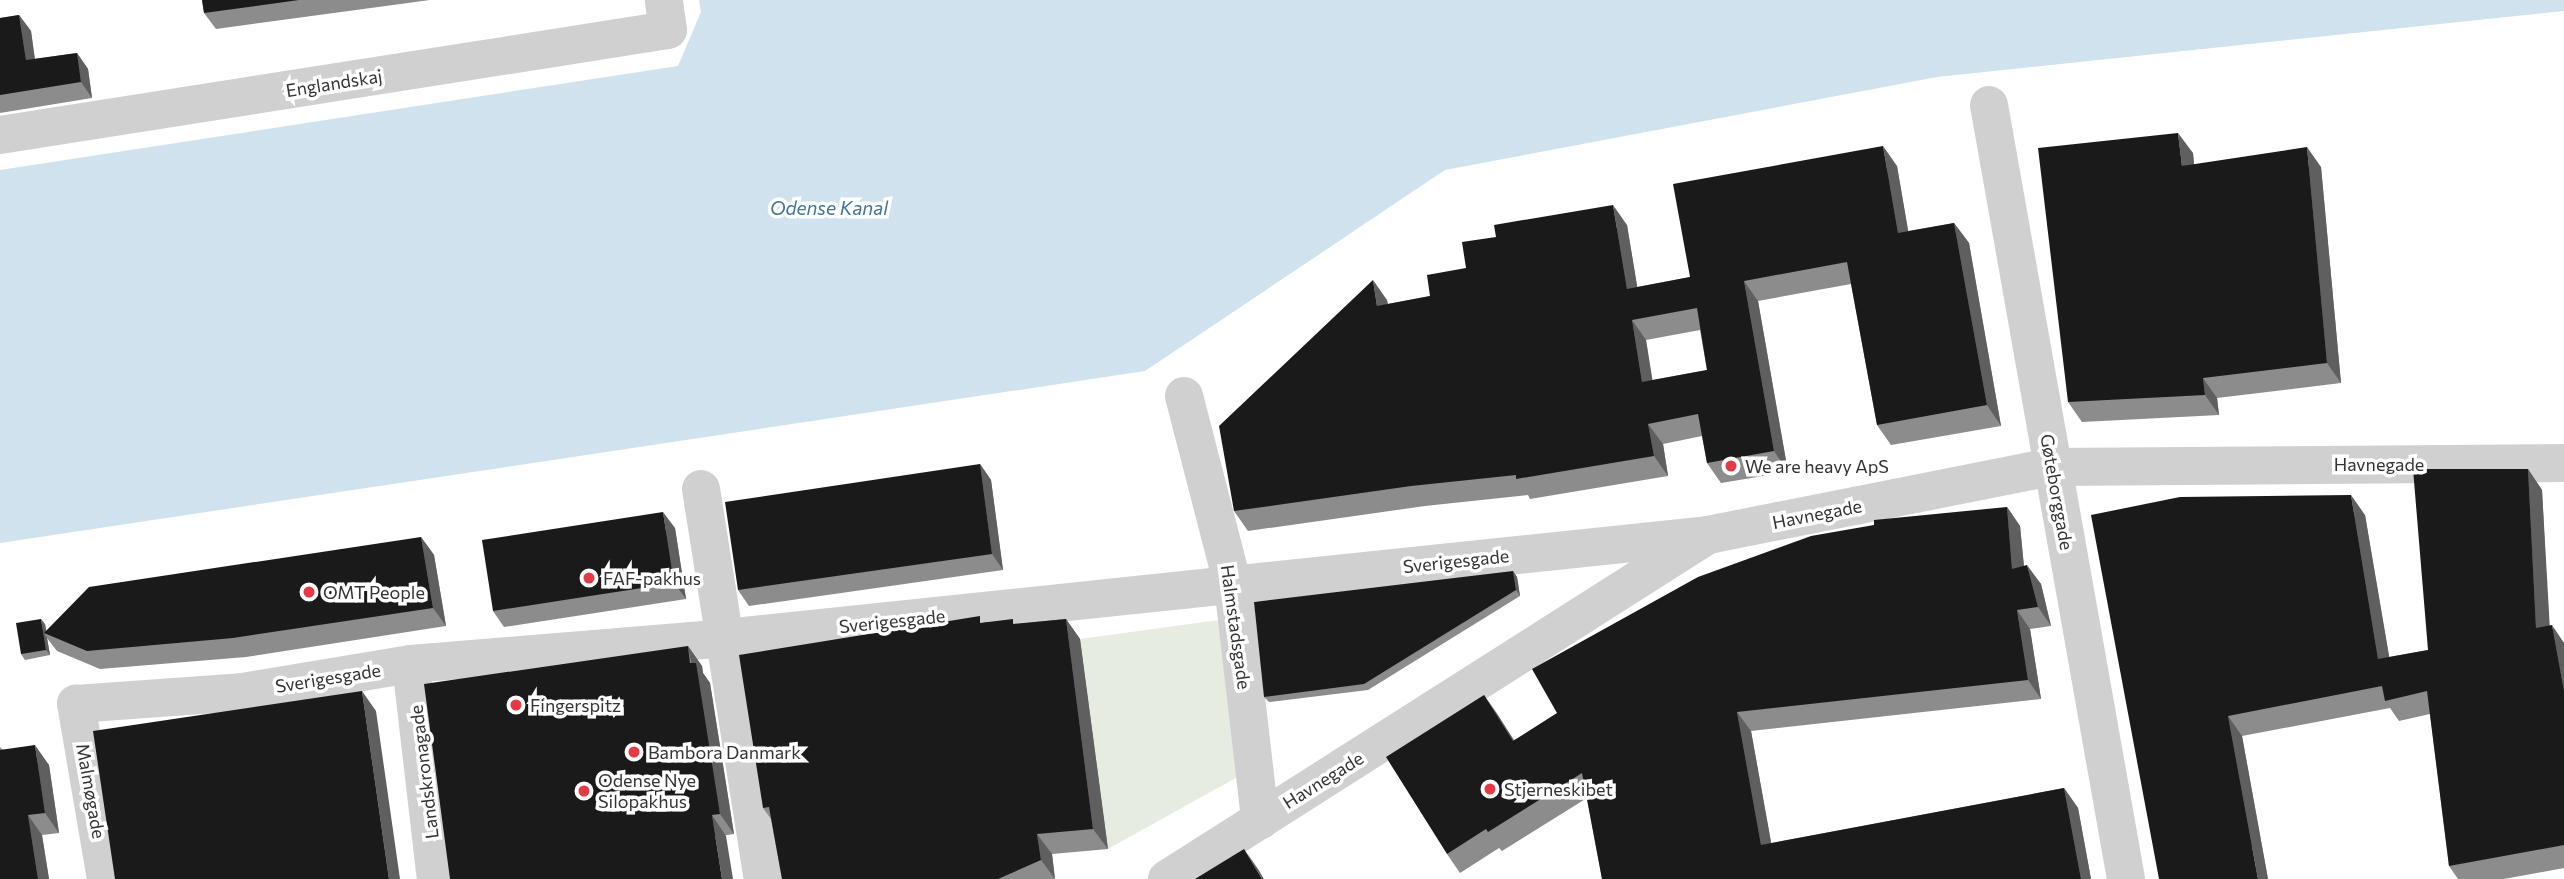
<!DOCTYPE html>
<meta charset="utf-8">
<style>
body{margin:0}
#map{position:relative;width:2564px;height:879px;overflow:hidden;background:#fff;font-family:Commissioner,sans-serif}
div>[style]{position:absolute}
.green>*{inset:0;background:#e6ecdf}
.water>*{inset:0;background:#cfe2ee}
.minor>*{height:38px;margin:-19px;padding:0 19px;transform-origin:19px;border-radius:19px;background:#d0d0d0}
.wall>*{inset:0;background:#8c8c8c}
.shaded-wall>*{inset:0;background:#5f5f5f}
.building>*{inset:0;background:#1a1a1a}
.dots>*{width:19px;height:19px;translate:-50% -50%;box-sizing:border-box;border:4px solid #fff;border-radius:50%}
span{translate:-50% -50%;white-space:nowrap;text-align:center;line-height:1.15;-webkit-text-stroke:7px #fff;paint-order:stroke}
.street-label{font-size:18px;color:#333}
.poi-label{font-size:18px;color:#333}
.left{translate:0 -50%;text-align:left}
.water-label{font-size:19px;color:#3f7597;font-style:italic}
</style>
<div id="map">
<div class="green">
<div style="clip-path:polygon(1219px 620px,1241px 775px,1108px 849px,1080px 639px)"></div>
</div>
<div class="water">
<div style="clip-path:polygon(699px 0,2564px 0,2564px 11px,1937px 77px,1445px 170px,1145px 371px,0 543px,0 170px,678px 66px,701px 12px)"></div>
</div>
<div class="minor">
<div style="left:1989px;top:105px;width:786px;rotate:79.96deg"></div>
<div style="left:0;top:135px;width:676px;rotate:-8.93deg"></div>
<div style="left:668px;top:30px;width:30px;rotate:-98deg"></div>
<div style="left:1184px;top:396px;width:195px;rotate:75.5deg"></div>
<div style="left:1233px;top:585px;width:237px;rotate:83.4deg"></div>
<div style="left:701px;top:489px;width:395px;rotate:81deg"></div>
<div style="left:411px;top:664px;width:216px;rotate:83.4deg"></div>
<div style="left:106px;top:879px;width:178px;rotate:-99.7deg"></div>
<div style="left:76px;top:704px;width:166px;rotate:-4.1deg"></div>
<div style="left:242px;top:692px;width:171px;rotate:-9.4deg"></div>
<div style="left:411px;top:664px;width:315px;rotate:-4.7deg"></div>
<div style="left:725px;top:638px;width:988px;rotate:-5.98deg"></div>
<div style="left:1167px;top:879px;width:641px;rotate:-32.45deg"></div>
<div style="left:1708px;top:535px;width:351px;rotate:-11.2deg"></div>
<div style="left:2052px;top:467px;width:512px;rotate:-0.45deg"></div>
</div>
<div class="wall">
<div style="clip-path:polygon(202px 0,430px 0,216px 29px,204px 13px)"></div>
<div style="clip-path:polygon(19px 15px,31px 31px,35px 59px,77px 53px,88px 69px,92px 98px,0 113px,0 18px)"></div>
<div style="clip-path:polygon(2193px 153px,2194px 164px,2321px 167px,2341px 383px,2217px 398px,2219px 415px,2082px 422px,2068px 402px)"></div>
<div style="clip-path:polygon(evenodd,1897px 166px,1908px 231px,1954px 223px,1969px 243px,2001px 426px,1891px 445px,1877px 425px,1851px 284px,1758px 301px,1788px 472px,1721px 483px,1707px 463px,1702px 436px,1663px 444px,1668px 476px,1530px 499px,1528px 495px,1425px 506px,1248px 531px,1234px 511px,1387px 300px,1388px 304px,1430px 296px,1466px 268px,1627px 225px,1637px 287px,1690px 277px,1897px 166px,1700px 330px,1707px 370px,1652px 380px,1646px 340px,1700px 330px)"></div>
<div style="clip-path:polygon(980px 464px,991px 480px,1003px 570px,749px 606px,738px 590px)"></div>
<div style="clip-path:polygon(2528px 469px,2542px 490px,2549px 626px,2564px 643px,2564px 868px,2504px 879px,2458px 879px,2449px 866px,2430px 714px,2399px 721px,2390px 708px,2242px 736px,2268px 879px,2091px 515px,2365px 515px,2389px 657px,2428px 650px)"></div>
<div style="clip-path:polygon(2007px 507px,2020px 526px,2024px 566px,2041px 584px,2051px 626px,2030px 629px,2041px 699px,1751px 731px,1771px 843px,2064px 788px,2078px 808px,2091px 879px,1602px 879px,1587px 798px,1502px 851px,1499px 848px,1460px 873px,1447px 854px,1484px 695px,1514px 740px)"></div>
<div style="clip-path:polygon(675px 528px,686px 599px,504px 627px,493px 611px)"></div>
<div style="clip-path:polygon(421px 537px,434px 555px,446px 626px,246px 657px,100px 669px,57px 651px,47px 638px,50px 655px,25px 660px,21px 654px,45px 624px,46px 631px)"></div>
<div style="clip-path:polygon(1513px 571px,1517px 577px,1520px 596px,1368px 690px,1269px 702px,1264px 697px)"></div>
<div style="clip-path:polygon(1066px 619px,1080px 639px,1108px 849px,1052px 854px,1055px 879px,782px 879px,771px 819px,763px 808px,985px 622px,1017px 624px)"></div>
<div style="clip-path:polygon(688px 646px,702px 666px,703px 673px,710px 683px,734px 834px,450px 879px)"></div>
<div style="clip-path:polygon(0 747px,2px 749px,49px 765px,59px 833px,42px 835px,49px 879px,0 879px)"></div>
</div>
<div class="shaded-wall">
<div style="clip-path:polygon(19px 15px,31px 31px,37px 76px,26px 60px)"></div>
<div style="clip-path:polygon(77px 53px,88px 69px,92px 98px,81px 82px)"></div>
<div style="clip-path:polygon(2178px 133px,2193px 153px,2196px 186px,2182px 166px)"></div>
<div style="clip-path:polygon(1883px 146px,1897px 166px,1912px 253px,1898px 233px)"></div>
<div style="clip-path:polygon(2307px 147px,2321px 167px,2341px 383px,2327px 363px)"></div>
<div style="clip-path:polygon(1613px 205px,1627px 225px,1641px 309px,1627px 289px)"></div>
<div style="clip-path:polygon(1954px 223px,1969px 243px,2001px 426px,1987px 405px)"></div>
<div style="clip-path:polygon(1373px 280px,1387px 300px,1392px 326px,1377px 306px)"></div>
<div style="clip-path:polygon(1744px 281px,1758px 301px,1788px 472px,1774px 451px)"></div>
<div style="clip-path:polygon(1632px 320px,1646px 340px,1656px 402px,1642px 382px)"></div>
<div style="clip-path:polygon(2203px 378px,2217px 398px,2219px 415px,2205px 395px)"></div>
<div style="clip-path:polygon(1648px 424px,1663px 444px,1668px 476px,1654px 456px)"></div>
<div style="clip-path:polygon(980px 464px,991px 480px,1003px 570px,992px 554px)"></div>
<div style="clip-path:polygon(2528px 469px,2542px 490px,2551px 648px,2536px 628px)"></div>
<div style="clip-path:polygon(2351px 495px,2365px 515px,2393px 679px,2378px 659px)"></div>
<div style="clip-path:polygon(2007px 507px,2020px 526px,2026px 588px,2012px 569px)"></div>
<div style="clip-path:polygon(663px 512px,675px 528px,686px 599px,674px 583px)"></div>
<div style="clip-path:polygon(421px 537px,434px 555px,446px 626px,433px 608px)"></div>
<div style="clip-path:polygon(2027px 565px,2041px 584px,2051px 626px,2038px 607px)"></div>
<div style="clip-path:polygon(1513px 571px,1517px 577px,1520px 596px,1516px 590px)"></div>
<div style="clip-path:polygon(2017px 610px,2030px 629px,2041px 699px,2028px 680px)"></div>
<div style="clip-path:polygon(41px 619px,45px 624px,47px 634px,44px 633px,47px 638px,50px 655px,46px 650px)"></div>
<div style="clip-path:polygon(1066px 619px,1080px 639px,1108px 849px,1093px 829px)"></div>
<div style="clip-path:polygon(2552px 625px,2564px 643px,2564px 691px)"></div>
<div style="clip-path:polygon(688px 646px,702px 666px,703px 673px,710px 683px,734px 834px,720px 814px)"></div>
<div style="clip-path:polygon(362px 691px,376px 711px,400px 879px,389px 879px)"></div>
<div style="clip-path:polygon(1484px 695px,1498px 715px,1526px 760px,1513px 741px)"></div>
<div style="clip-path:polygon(1737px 712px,1751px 731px,1775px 864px,1761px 845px)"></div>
<div style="clip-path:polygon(2228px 716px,2242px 736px,2268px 879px,2258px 879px)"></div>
<div style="clip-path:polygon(35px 745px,49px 765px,59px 833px,45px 813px)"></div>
<div style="clip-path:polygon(2064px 788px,2078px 808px,2091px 879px,2081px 879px)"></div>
<div style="clip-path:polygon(28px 815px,42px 835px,49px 879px,38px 879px)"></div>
<div style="clip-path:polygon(712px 815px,726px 836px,733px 879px,722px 879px)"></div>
<div style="clip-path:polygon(1037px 834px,1052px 854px,1055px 879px,1041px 860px)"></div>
<div style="clip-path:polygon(1244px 849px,1258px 869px,1264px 879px,1262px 879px)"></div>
</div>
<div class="building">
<div style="clip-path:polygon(202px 0,299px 0,204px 13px)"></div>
<div style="clip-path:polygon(19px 15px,26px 60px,77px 53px,81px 82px,0 95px,0 18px)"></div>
<div style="clip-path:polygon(2178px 133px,2182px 166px,2307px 147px,2327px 363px,2203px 378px,2205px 395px,2068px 402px,2038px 148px)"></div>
<div style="clip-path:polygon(evenodd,1883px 146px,1898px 233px,1954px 223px,1987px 405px,1877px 425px,1847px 262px,1744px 281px,1774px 451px,1707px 463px,1698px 414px,1648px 424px,1654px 456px,1516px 479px,1516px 475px,1411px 486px,1234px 511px,1219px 426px,1373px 280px,1377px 306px,1430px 296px,1427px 275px,1466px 268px,1462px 242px,1496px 237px,1494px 225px,1613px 205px,1627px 289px,1690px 277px,1673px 184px,1883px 146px,1697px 308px,1707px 370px,1642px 382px,1632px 320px,1697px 308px)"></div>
<div style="clip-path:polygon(980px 464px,992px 554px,738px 590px,725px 502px)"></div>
<div style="clip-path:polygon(2413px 469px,2528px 469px,2536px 628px,2552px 625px,2564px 691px,2564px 845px,2449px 866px,2427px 691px,2385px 701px,2382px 686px,2228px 716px,2258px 879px,2159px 879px,2091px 515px,2180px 497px,2351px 495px,2378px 659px,2428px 650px)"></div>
<div style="clip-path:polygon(2007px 507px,2012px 569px,2027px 565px,2038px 607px,2017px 610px,2028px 680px,1737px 712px,1761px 845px,2064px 788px,2081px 879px,1602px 879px,1582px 773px,1488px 832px,1486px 829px,1447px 854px,1386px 757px,1484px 695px,1513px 741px,1557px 713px,1532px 669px,1698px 577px,1811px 536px,1874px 525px,1874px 520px)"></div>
<div style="clip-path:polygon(663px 512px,674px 583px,493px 611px,482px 540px)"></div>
<div style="clip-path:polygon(421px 537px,433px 608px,233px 638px,87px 651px,44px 633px,89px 587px)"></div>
<div style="clip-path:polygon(1513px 571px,1516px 590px,1364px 684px,1264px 697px,1254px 602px)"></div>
<div style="clip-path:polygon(980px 616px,980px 623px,1013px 619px,1013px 624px,1066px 619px,1093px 829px,1037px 834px,1041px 860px,998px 879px,782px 879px,769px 807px,763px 808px,739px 655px)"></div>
<div style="clip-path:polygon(41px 619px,46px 650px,21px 654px,16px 623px)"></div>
<div style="clip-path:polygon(688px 646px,690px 663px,696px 663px,720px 814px,712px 815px,722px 879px,450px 879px,424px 684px)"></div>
<div style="clip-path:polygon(362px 691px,389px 879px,115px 879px,93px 731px)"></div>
<div style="clip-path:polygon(35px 745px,45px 813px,28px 815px,38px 879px,0 879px,0 750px)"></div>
<div style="clip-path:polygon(1244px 849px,1262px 879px,1195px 879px)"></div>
</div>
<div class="dots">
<div style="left:1731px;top:466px;background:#e63946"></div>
<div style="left:589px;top:578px;background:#e63946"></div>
<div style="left:309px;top:592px;background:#e63946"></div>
<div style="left:516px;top:705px;background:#e63946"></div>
<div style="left:634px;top:752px;background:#e63946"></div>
<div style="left:1490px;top:789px;background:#e63946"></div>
<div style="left:584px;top:791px;background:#e63946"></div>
</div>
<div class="street-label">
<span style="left:334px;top:83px;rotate:-9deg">Englandskaj</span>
<span style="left:2379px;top:464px">Havnegade</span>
<span style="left:2057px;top:492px;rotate:80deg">Gøteborggade</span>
<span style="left:1817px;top:514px;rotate:-11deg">Havnegade</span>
<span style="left:1456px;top:561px;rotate:-6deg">Sverigesgade</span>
<span style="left:892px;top:621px;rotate:-6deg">Sverigesgade</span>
<span style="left:1236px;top:627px;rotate:82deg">Halmstadsgade</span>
<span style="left:328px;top:678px;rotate:-9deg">Sverigesgade</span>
<span style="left:424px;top:772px;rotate:-97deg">Landskronagade</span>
<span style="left:1323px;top:780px;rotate:-32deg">Havnegade</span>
<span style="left:91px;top:791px;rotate:80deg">Malmøgade</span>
</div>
<div class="poi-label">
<span class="left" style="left:1745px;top:466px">We are heavy ApS</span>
<span class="left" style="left:603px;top:578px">FAF-pakhus</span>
<span class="left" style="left:323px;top:592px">OMT People</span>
<span class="left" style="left:530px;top:705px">Fingerspitz</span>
<span class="left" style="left:648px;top:752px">Bambora Danmark</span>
<span class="left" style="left:598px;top:791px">Odense Nye<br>Silopakhus</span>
<span class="left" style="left:1504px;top:789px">Stjerneskibet</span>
</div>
<div class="water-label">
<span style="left:829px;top:208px">Odense Kanal</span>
</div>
</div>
